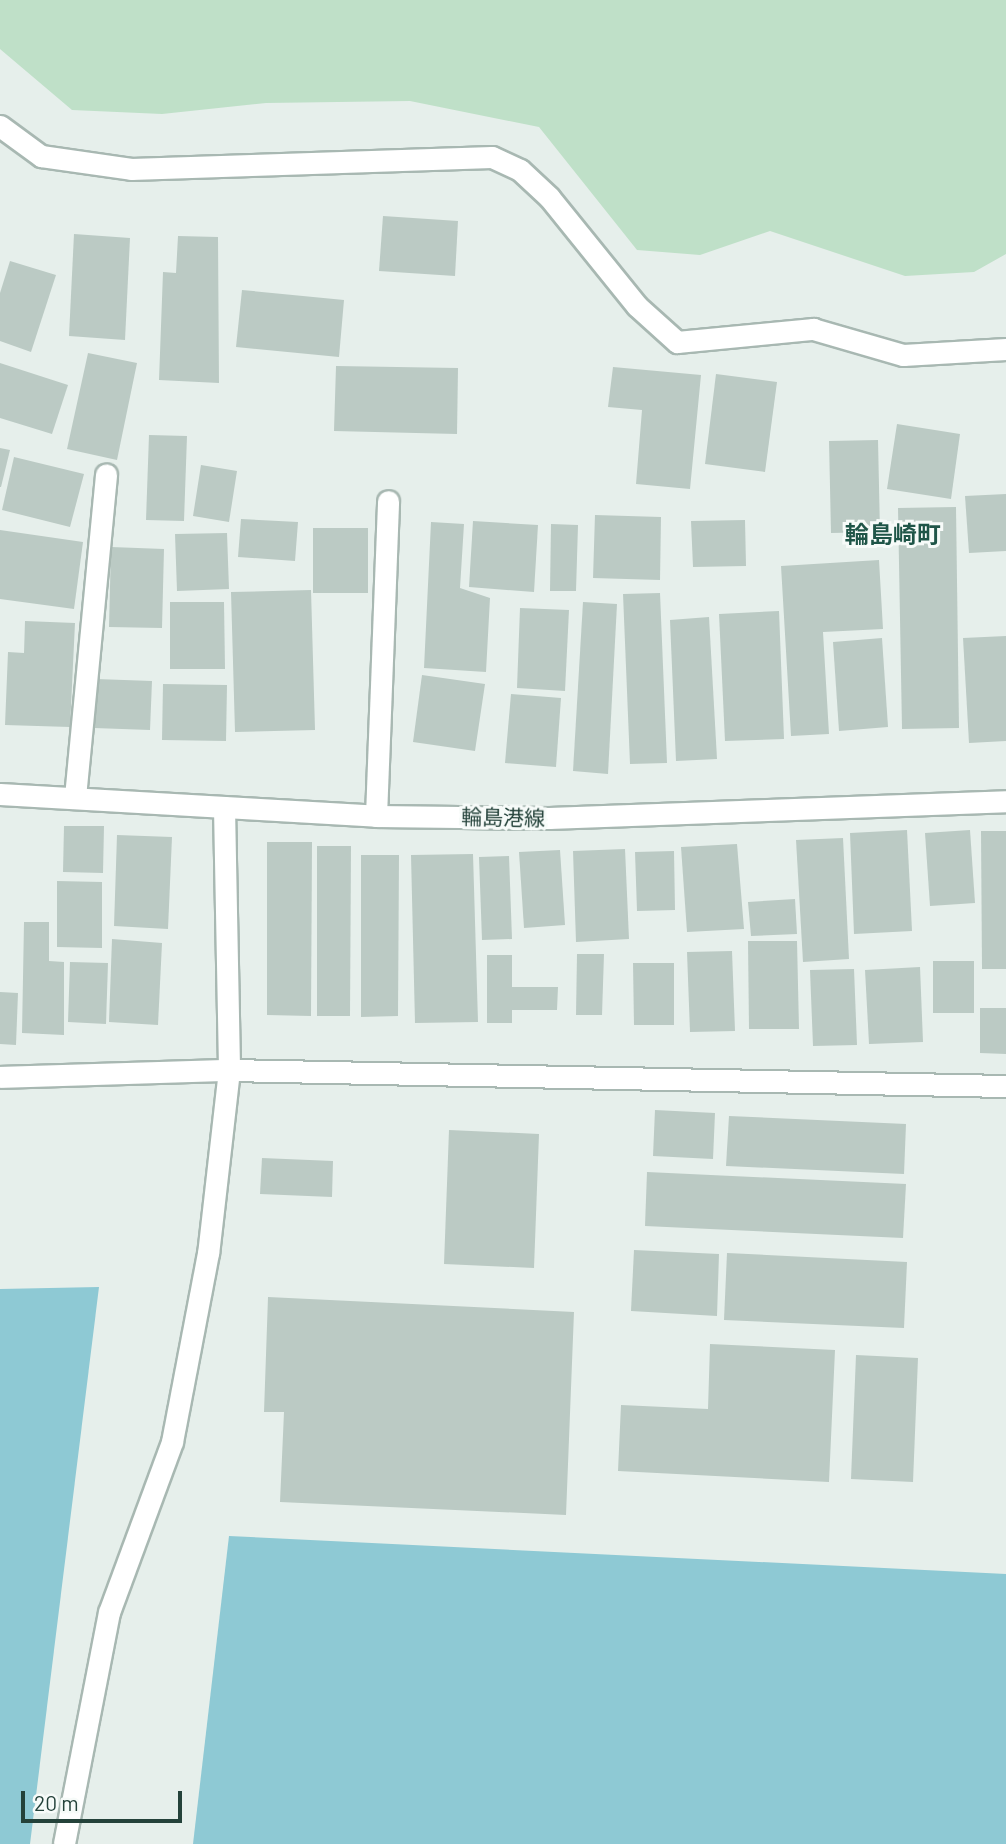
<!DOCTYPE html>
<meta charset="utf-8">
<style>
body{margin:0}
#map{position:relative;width:1006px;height:1844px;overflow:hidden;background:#e6efeb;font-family:Barlow,"Noto Sans JP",sans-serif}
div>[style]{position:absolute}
.green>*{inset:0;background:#bfe0c8}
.water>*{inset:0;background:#8ec9d4}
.building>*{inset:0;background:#bbcac4}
.roads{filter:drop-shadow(2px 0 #a8b8b2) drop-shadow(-2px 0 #a8b8b2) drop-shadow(0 2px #a8b8b2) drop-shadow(0 -2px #a8b8b2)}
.lane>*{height:21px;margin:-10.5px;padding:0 10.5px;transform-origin:10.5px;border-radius:10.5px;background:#fff}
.street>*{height:21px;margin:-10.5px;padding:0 10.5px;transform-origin:10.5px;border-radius:10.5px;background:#fff}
.secondary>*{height:21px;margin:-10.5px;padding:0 10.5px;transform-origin:10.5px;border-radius:10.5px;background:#fff}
span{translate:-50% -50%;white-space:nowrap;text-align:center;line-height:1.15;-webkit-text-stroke:6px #f7fbf9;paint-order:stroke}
.street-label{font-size:21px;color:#24423a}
.quarter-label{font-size:24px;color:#1f5548;font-weight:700}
.scale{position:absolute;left:21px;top:1791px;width:161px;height:32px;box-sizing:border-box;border:4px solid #24423a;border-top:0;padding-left:9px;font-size:21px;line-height:24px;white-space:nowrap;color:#24423a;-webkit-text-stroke:5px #f7fbf9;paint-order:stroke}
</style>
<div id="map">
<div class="green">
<div style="clip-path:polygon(0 0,1006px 0,1006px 254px,974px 272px,905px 276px,770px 231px,700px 255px,637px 250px,539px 127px,410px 101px,266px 103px,162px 114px,72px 110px,0 49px)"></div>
</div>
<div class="water">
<div style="clip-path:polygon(99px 1287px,30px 1844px,0 1844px,0 1289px)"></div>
<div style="clip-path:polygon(229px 1536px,1006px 1574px,1006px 1844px,193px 1844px)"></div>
</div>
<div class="building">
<div style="clip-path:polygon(383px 216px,458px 221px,455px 276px,379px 271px)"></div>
<div style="clip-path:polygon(74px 234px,130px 238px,125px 340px,69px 336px)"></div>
<div style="clip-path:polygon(178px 236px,218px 237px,219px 383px,159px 380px,163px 272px,176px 273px)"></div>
<div style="clip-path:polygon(10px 261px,56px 275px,31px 352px,0 341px,0 293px)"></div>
<div style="clip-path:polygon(242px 290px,344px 300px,339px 357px,236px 347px)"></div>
<div style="clip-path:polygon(88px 353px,137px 363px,117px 460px,67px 449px)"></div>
<div style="clip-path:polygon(0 363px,68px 385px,52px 434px,0 418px)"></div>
<div style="clip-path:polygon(336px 366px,458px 368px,457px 434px,334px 431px)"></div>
<div style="clip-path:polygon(613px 367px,701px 375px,690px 489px,636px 484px,642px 410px,608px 407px)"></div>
<div style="clip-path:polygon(716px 374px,777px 382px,765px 472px,705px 464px)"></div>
<div style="clip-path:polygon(897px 424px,960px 434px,951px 499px,887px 489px)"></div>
<div style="clip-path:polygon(149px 435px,187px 436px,184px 521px,146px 520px)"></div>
<div style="clip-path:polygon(878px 440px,880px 532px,831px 533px,829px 441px)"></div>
<div style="clip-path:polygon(0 448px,10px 450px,1px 487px,0 487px)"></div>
<div style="clip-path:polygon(14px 457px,84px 474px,70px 527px,2px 510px)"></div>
<div style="clip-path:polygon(201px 465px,237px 471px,229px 522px,193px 516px)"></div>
<div style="clip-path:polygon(1006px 494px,1006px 551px,969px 553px,965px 496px)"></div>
<div style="clip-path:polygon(956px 507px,959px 728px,902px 729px,898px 508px)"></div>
<div style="clip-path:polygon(595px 515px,661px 517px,660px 580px,593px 578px)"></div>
<div style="clip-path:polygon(241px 519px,298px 522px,295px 561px,238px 557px)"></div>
<div style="clip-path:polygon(745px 520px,746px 566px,693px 567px,691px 521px)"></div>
<div style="clip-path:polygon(473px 521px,538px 525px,534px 592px,469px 587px)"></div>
<div style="clip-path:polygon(431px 522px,464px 524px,460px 588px,490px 598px,486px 672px,424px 668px)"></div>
<div style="clip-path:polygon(551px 524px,578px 525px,576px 591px,550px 591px)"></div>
<div style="clip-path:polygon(313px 528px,368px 528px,368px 593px,313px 593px)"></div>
<div style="clip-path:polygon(0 530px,83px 542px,74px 609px,0 599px)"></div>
<div style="clip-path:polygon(227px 533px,229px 589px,177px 591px,175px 534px)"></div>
<div style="clip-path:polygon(111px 547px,164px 549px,162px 628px,109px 627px)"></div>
<div style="clip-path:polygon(879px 560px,883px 629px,823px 632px,829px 734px,791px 736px,781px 566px)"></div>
<div style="clip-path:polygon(311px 590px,315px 730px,235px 732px,231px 592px)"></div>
<div style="clip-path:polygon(660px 593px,667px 763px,630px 764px,623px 594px)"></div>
<div style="clip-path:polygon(170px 602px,224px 602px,225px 669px,170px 669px)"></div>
<div style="clip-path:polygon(583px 602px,617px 604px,608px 774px,573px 771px)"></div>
<div style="clip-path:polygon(520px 608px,569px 610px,565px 691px,517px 688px)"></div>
<div style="clip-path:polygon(779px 611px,784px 739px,725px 741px,719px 614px)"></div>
<div style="clip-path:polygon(709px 617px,717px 759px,676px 761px,670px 620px)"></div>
<div style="clip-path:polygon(25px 621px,75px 623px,70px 727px,5px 725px,8px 652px,24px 653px)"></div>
<div style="clip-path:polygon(1006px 636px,1006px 741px,969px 743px,963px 638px)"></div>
<div style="clip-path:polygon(882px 638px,888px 727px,839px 731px,833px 642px)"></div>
<div style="clip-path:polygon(422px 675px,485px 684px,475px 751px,413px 742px)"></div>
<div style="clip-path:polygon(96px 679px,152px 681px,150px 730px,94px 728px)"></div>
<div style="clip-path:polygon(163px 684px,227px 685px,226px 741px,162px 740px)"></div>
<div style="clip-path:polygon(511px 694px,561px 698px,556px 767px,505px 763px)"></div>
<div style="clip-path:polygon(64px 826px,104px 826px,103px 873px,63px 872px)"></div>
<div style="clip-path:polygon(907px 830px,912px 931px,854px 934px,850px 833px)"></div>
<div style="clip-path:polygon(970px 830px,975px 903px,930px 906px,925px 833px)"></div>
<div style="clip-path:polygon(981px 831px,1006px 831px,1006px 969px,982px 969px)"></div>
<div style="clip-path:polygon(117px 835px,172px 837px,168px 929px,114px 926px)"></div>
<div style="clip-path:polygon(843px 838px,849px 959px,803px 962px,796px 840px)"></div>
<div style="clip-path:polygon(267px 842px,312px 842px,311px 1016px,267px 1015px)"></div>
<div style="clip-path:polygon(737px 844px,744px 929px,687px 932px,681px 847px)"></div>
<div style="clip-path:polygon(317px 846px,351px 846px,350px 1016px,317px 1016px)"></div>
<div style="clip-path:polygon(625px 849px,629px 939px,576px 942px,573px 851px)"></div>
<div style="clip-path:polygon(560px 850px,565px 925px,524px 928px,519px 852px)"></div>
<div style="clip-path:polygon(674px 851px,675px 910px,637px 911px,635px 852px)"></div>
<div style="clip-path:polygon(473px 854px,478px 1022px,415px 1023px,411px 855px)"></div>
<div style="clip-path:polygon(361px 855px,399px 855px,398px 1016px,361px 1017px)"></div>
<div style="clip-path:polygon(509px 856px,512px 939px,482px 940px,479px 857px)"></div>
<div style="clip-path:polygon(57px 881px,102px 882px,102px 948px,57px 947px)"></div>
<div style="clip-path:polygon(795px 899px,797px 934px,751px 936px,748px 902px)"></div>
<div style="clip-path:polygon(24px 922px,49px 922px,49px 961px,64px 962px,64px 1035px,22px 1033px)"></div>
<div style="clip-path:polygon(112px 939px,162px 943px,158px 1025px,109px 1022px)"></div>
<div style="clip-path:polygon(748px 941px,797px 941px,799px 1029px,749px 1029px)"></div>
<div style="clip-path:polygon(732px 951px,735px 1031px,690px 1032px,687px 952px)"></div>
<div style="clip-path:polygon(577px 954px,604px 954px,602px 1015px,576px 1015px)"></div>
<div style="clip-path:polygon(487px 955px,512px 955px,512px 987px,558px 987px,557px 1010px,512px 1010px,512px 1023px,487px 1023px)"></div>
<div style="clip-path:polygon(933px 961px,974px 961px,974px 1013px,933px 1013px)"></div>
<div style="clip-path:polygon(70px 962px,108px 963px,106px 1024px,68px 1022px)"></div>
<div style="clip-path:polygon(633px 963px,674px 963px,674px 1025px,634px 1025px)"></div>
<div style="clip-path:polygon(920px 967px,923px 1042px,869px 1044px,865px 970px)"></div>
<div style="clip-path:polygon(854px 969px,857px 1045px,813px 1046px,810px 970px)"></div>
<div style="clip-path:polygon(0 992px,18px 993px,16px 1045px,0 1044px)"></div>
<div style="clip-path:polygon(980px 1008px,1006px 1008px,1006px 1054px,980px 1053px)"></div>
<div style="clip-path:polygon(655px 1110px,715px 1113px,713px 1159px,653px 1156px)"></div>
<div style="clip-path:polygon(729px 1116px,906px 1124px,904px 1174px,726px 1166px)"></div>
<div style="clip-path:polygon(449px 1130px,539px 1134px,534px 1268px,444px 1264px)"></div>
<div style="clip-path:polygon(262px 1158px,333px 1161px,332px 1197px,260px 1194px)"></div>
<div style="clip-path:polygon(647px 1172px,906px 1184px,903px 1238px,645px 1226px)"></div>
<div style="clip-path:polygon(634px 1250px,719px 1254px,717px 1316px,631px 1311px)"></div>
<div style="clip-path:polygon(727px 1253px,907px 1262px,904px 1328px,724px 1320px)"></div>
<div style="clip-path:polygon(268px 1297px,574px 1312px,566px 1515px,280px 1502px,284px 1412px,264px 1412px)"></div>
<div style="clip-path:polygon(710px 1344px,835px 1350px,829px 1482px,618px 1471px,621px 1405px,708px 1409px)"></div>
<div style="clip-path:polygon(856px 1355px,918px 1358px,913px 1482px,851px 1479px)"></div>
</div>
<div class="roads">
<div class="lane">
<div style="left:376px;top:816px;width:315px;rotate:-87.8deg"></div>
<div style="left:0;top:1077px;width:229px;rotate:-1.8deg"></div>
<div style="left:229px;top:1070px;width:184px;rotate:96.5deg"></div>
<div style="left:208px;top:1253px;width:192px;rotate:100.8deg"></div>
<div style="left:172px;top:1442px;width:181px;rotate:110.3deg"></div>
<div style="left:109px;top:1612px;width:236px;rotate:101deg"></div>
</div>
<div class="street">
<div style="left:0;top:126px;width:51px;rotate:36.2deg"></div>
<div style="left:41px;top:156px;width:91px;rotate:8.2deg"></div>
<div style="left:131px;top:169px;width:361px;rotate:-1.9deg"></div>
<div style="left:492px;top:157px;width:31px;rotate:25deg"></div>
<div style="left:520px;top:170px;width:40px;rotate:43deg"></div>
<div style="left:549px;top:197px;width:140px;rotate:51.1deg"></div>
<div style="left:637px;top:306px;width:54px;rotate:42deg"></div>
<div style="left:677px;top:342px;width:137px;rotate:-5.5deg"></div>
<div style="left:813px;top:329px;width:94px;rotate:16.1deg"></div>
<div style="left:903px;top:355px;width:103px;rotate:-3.3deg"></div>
<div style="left:75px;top:797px;width:324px;rotate:-84.5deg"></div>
<div style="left:224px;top:807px;width:263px;rotate:88.9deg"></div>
<div style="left:229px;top:1070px;width:777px;rotate:1.18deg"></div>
</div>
<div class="secondary">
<div style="left:0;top:794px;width:377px;rotate:3.3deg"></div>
<div style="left:376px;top:816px;width:173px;rotate:0.7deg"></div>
<div style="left:549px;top:818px;width:457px;rotate:-2.1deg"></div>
</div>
</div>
<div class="street-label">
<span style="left:503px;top:817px;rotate:1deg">輪島港線</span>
</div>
<div class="quarter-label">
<span style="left:893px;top:534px">輪島崎町</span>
</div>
<div class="scale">20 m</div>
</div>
